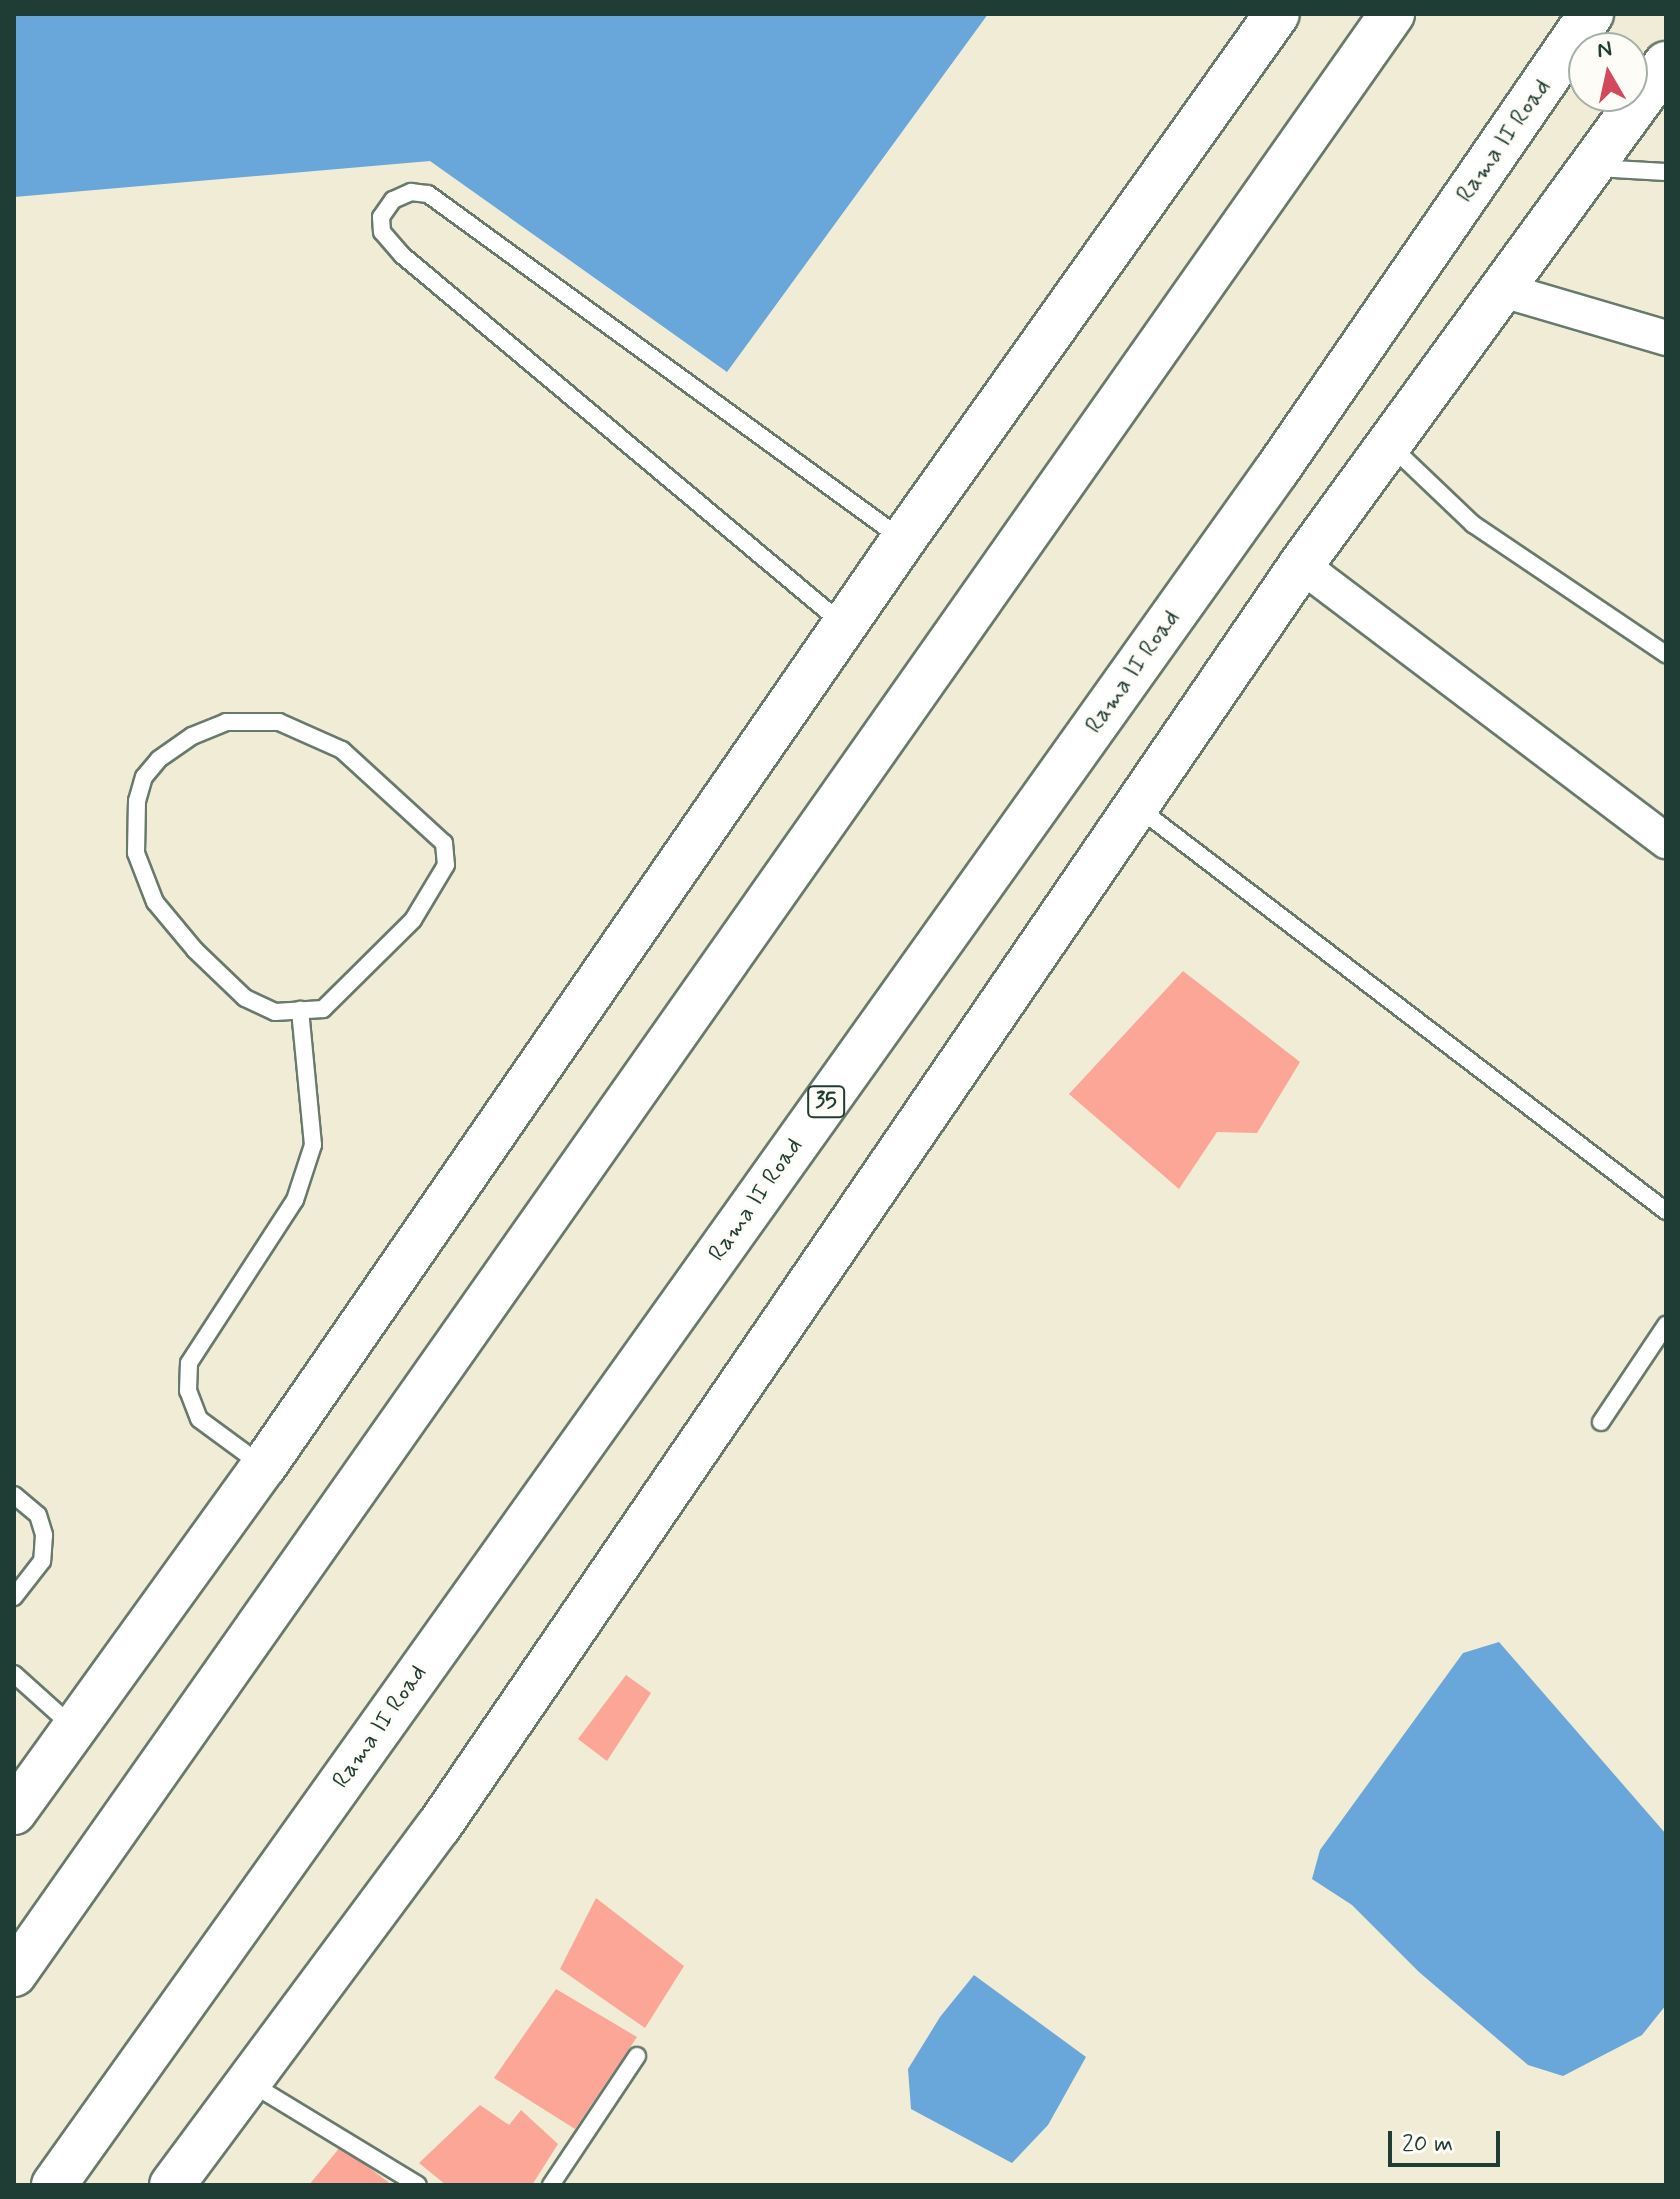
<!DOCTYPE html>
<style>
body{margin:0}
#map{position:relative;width:1680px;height:2199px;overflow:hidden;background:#f0ecd5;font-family:Mynerve,sans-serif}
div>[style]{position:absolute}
.water>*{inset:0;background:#69a6da}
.building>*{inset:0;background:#fba696}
.roads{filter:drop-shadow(2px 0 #687a6c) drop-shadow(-2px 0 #687a6c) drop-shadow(0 2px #687a6c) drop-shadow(0 -2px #687a6c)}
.lane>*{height:16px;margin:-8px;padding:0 8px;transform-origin:8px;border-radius:8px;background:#fff}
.street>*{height:34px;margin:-17px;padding:0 17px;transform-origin:17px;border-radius:17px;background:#fff}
.secondary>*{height:44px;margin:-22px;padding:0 22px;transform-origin:22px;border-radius:22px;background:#fff}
.highway>*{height:44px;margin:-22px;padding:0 22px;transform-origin:22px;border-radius:22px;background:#fff}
span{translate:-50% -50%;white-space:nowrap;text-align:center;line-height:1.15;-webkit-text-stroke:6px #fdfcf7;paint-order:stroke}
.shield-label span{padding:2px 6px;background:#fdfcf7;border:2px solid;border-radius:6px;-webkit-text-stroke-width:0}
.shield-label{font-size:22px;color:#1f3d34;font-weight:700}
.street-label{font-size:24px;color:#1f3d34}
.frame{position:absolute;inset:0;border:16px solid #1f3d34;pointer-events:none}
.north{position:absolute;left:1568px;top:32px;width:80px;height:80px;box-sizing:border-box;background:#fdfcf7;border:2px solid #a4b0a9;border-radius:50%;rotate:351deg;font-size:22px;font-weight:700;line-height:32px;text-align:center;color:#1f3d34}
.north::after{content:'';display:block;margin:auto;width:28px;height:36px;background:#d1495b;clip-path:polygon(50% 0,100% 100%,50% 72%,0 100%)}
.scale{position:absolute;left:1388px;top:2131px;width:112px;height:36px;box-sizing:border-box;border:4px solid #1f3d34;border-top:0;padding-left:10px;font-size:24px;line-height:28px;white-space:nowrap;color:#1f3d34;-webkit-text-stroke:6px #fdfcf7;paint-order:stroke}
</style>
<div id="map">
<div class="water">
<div style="clip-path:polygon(14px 14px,988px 14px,727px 372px,430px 161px,14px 197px)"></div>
<div style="clip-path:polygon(1499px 1642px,1666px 1834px,1666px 2005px,1642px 2035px,1563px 2076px,1528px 2065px,1419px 1972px,1352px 1905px,1312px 1879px,1320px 1850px,1463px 1653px)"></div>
<div style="clip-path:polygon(974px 1975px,1086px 2057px,1048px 2125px,1012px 2163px,911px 2109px,908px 2069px,940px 2017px)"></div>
</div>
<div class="building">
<div style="clip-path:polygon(1183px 971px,1300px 1062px,1257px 1133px,1217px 1132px,1179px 1189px,1069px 1094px)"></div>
<div style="clip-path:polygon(626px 1675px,651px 1693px,607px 1761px,578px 1739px)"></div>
<div style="clip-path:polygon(596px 1898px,684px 1966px,645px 2028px,560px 1969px)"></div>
<div style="clip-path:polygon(556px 1989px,637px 2037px,575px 2129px,494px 2078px)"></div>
<div style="clip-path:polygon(480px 2105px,509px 2125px,521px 2110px,558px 2144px,532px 2185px,446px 2185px,419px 2163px)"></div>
<div style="clip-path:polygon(341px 2146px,392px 2185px,309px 2185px)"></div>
</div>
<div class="roads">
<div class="lane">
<div style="left:1596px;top:168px;width:70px;rotate:3.3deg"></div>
<div style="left:1391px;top:446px;width:113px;rotate:43.6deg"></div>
<div style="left:1473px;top:524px;width:233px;rotate:34deg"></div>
<div style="left:844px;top:625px;width:576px;rotate:-140.07deg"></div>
<div style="left:402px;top:255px;width:30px;rotate:-131deg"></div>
<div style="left:382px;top:232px;width:15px;rotate:-94deg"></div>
<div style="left:381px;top:217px;width:21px;rotate:-55deg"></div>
<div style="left:393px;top:200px;width:20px;rotate:-24deg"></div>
<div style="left:411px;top:192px;width:17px;rotate:7deg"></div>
<div style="left:428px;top:194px;width:586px;rotate:36.05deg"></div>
<div style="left:226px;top:722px;width:53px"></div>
<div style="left:279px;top:722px;width:69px;rotate:24deg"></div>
<div style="left:342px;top:750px;width:138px;rotate:42.4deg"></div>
<div style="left:444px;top:843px;width:22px;rotate:85deg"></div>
<div style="left:446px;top:865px;width:64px;rotate:121deg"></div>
<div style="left:413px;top:920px;width:127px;rotate:135.3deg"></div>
<div style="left:323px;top:1009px;width:48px;rotate:176.4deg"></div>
<div style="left:275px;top:1012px;width:33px;rotate:-155deg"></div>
<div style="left:245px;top:998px;width:69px;rotate:-136.2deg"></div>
<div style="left:195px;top:950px;width:62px;rotate:-129.8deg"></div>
<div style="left:155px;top:902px;width:53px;rotate:-111.2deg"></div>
<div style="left:136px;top:853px;width:52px;rotate:-88.9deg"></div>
<div style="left:137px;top:801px;width:25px;rotate:-74deg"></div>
<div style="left:144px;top:777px;width:23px;rotate:-50deg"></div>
<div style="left:159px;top:759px;width:40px;rotate:-34.9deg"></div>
<div style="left:192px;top:736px;width:37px;rotate:-22deg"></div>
<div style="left:1137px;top:807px;width:666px;rotate:37.37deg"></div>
<div style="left:1601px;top:1422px;width:117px;rotate:-56.2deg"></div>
<div style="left:263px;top:1466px;width:79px;rotate:-143.7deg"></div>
<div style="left:199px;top:1419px;width:30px;rotate:-111deg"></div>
<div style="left:188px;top:1391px;width:28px;rotate:-88deg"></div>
<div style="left:189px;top:1363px;width:194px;rotate:-57deg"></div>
<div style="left:295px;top:1200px;width:58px;rotate:-71.9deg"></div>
<div style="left:313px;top:1145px;width:136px;rotate:-95.5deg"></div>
<div style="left:14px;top:1495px;width:31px;rotate:40deg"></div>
<div style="left:38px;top:1515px;width:21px;rotate:73deg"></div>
<div style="left:44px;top:1535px;width:26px;rotate:94deg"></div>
<div style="left:42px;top:1561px;width:46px;rotate:127.9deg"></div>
<div style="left:14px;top:1674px;width:78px;rotate:41.9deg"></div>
<div style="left:252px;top:2084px;width:194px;rotate:31.3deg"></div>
<div style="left:551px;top:2185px;width:155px;rotate:-56.3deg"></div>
</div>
<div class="street">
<div style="left:1503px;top:290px;width:170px;rotate:16.4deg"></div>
<div style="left:1301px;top:565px;width:458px;rotate:37.1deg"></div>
</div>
<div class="secondary">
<div style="left:14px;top:1812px;width:427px;rotate:-54.2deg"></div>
<div style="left:264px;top:1466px;width:1125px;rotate:-55.39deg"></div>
<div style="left:903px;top:540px;width:645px;rotate:-54.59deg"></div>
<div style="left:172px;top:2185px;width:447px;rotate:-53.4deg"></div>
<div style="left:439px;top:1826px;width:1527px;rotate:-55.64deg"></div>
<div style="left:1301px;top:565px;width:620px;rotate:-53.93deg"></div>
</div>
<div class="highway">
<div style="left:14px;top:1974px;width:2396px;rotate:-54.89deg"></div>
<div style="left:54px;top:2185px;width:2106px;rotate:-54.51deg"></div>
<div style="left:1277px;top:470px;width:554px;rotate:-55.45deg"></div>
</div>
</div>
<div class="shield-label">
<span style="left:826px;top:1102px">35</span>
</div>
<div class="street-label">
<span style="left:1504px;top:141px;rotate:-55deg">Rama II Road</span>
<span style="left:1133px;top:672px;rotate:-55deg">Rama II Road</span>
<span style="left:756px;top:1200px;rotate:-55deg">Rama II Road</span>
<span style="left:380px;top:1727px;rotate:-55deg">Rama II Road</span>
</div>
<div class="frame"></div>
<div class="north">N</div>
<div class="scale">20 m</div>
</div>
